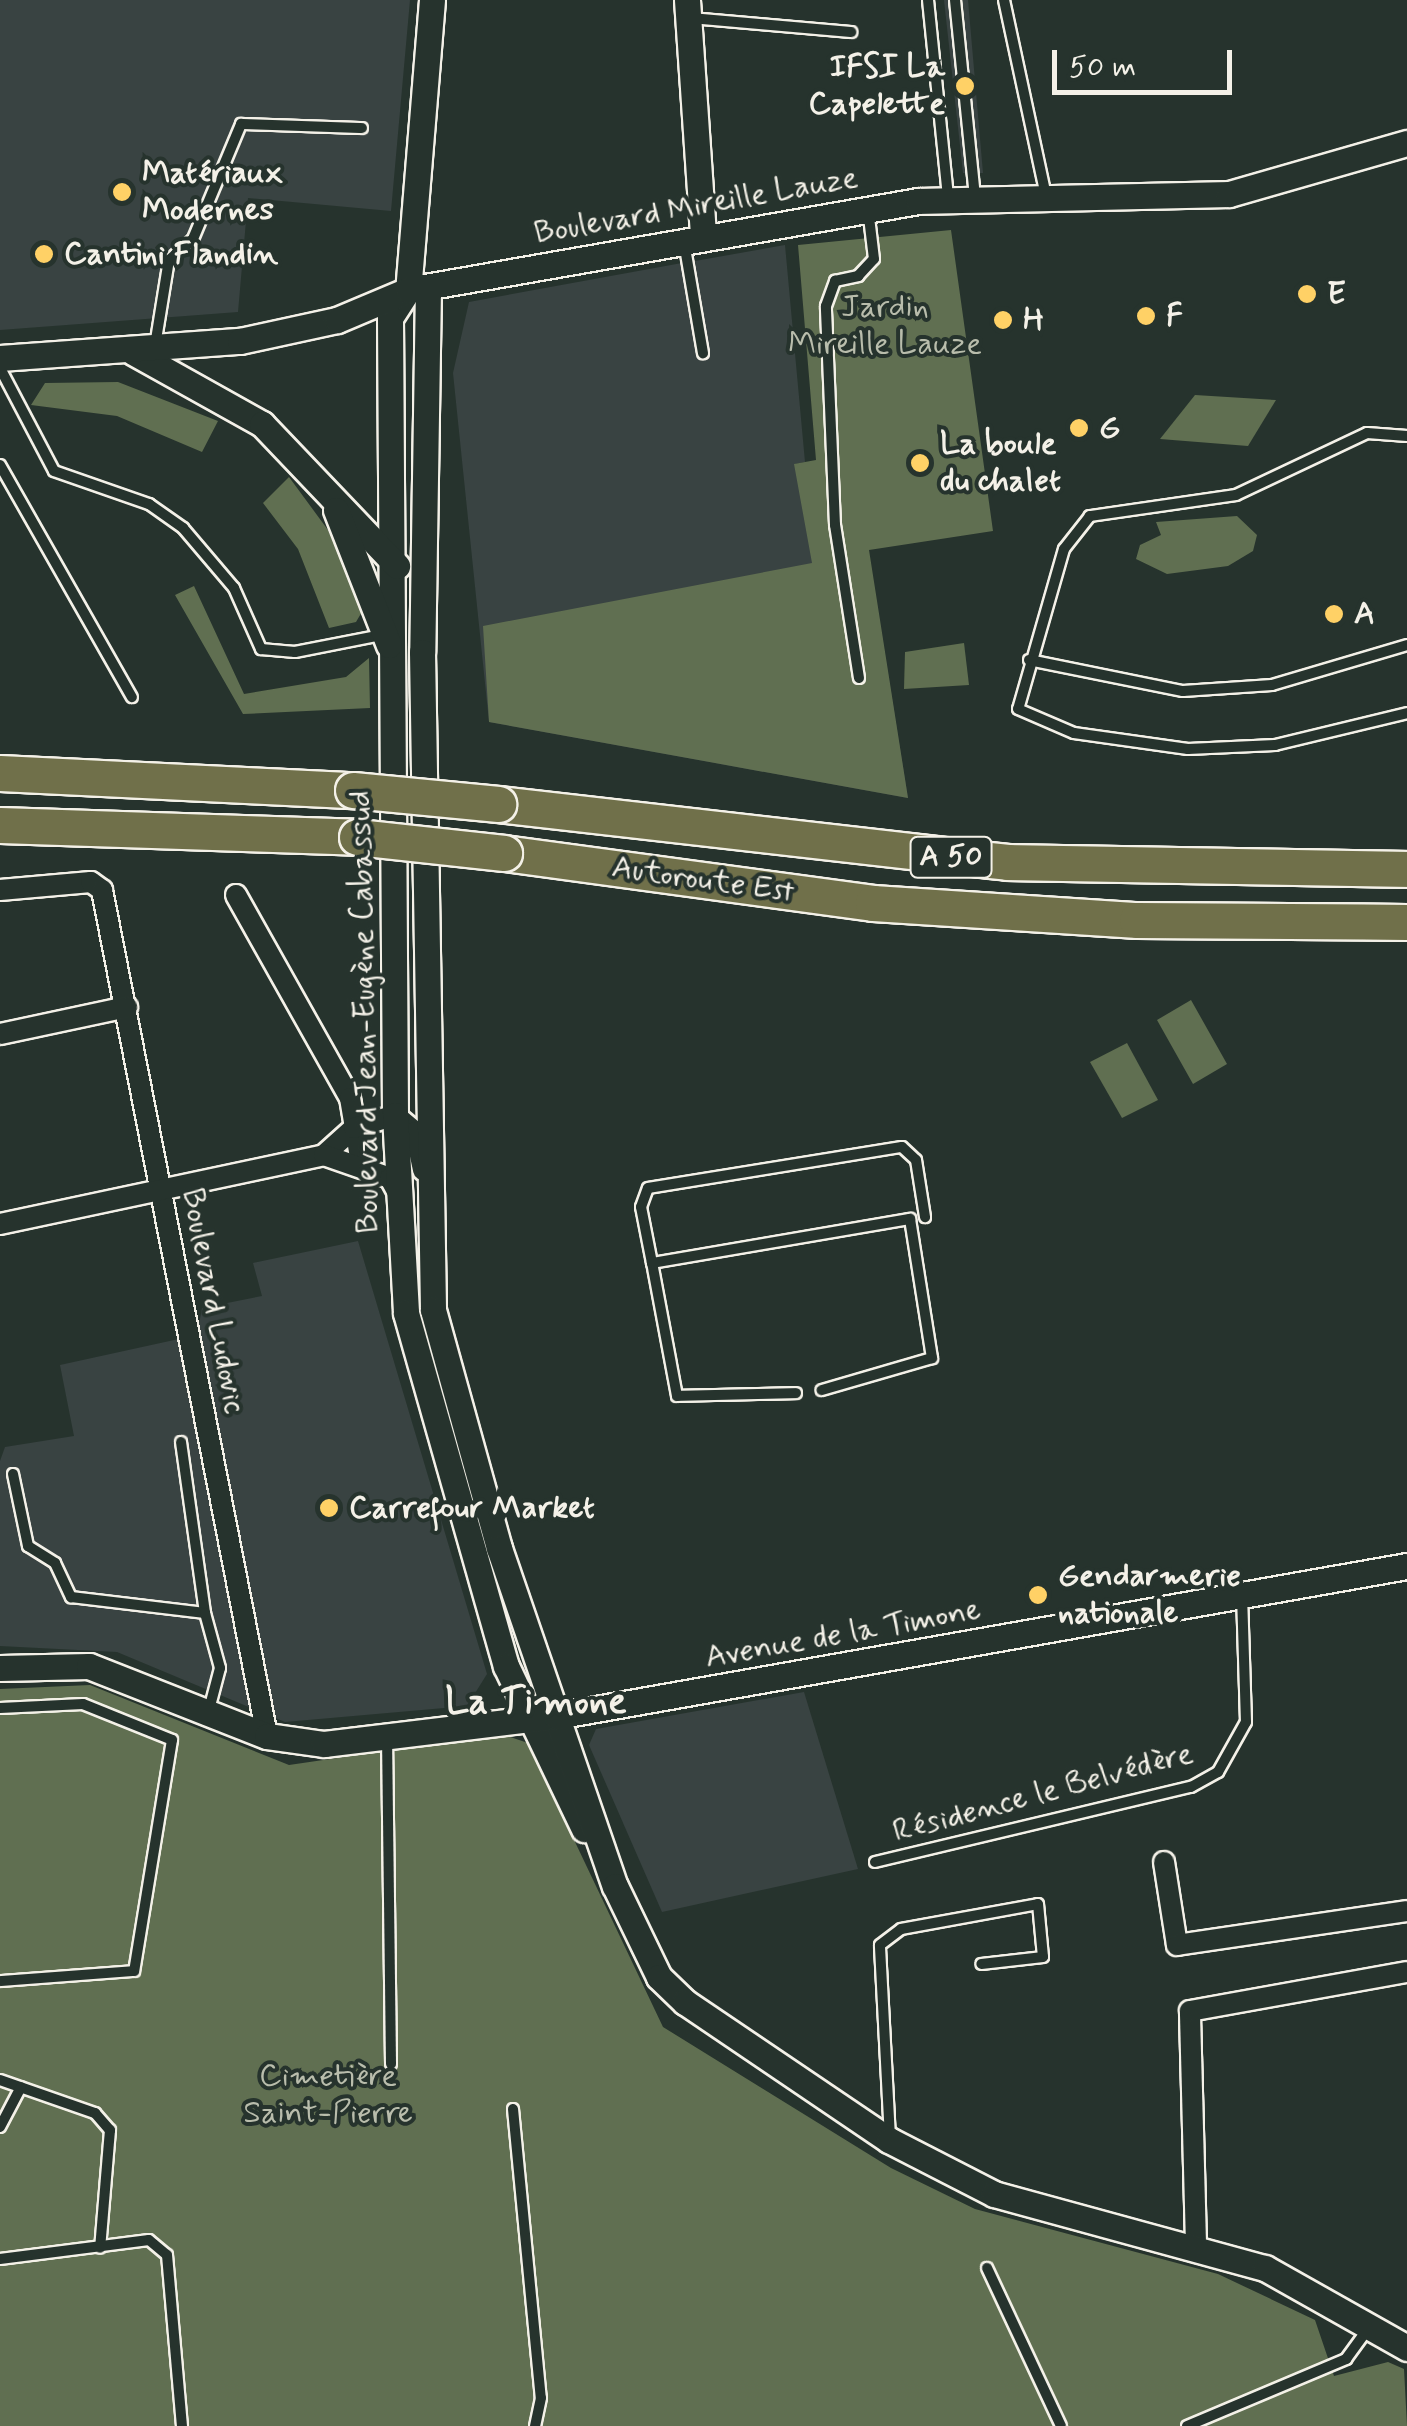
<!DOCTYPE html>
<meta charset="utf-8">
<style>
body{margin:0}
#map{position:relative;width:1407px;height:2426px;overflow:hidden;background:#26332d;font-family:Mynerve,sans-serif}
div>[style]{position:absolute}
.built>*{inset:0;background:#394342}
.green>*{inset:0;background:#606f51}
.roads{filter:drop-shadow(2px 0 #f4f1e8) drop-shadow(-2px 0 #f4f1e8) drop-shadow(0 2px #f4f1e8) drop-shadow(0 -2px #f4f1e8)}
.service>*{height:10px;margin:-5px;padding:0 5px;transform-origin:5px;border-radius:5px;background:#26332d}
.minor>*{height:20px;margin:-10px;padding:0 10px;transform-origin:10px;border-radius:10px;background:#26332d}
.tertiary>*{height:25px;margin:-12.5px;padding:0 12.5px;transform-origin:12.5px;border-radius:12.5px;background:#26332d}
.motorway>*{height:35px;margin:-17.5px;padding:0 17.5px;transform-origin:17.5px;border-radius:17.5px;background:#70704a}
.bridges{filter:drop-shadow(2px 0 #f4f1e8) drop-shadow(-2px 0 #f4f1e8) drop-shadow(0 2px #f4f1e8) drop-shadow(0 -2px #f4f1e8)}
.motorway-bridge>*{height:35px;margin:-17.5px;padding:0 17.5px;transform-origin:17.5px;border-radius:17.5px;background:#70704a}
.dots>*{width:28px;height:28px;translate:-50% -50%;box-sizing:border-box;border:5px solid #26332d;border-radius:50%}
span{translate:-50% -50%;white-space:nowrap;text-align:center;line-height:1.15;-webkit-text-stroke:8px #26332d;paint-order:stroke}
.shield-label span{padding:2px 8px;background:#26332d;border:2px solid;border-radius:8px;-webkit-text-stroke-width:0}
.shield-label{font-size:30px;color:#f4f1e8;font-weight:700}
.poi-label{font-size:32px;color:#f4f1e8;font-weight:700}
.right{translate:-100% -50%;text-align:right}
.left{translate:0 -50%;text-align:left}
.street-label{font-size:32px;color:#f4f1e8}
.park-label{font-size:32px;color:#b9bdac}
.quarter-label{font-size:38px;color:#f4f1e8;font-weight:700}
.scale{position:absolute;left:1052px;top:50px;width:180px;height:45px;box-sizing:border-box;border:5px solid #f4f1e8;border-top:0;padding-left:12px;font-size:30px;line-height:35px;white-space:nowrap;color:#f4f1e8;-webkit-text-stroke:8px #26332d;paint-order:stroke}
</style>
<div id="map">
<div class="built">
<div style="clip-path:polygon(0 0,410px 0,391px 211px,248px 198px,238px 312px,0 330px)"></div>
<div style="clip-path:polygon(944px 0,968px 0,983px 173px,963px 173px)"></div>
<div style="clip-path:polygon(785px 245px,805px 462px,795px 464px,853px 519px,863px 517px,908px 798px,489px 722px,453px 373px,469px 302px,682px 263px,686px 282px,698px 280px,695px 261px)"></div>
<div style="clip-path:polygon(358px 1241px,487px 1674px,467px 1706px,285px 1722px,117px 1652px,0 1646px,0 1461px,5px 1447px,74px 1436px,60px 1365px,197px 1335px,202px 1308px,262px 1296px,253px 1263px)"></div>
<div style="clip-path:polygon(804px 1692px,858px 1869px,662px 1912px,589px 1745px,596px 1729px)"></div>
</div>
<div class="green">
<div style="clip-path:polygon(951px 230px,993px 531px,869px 550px,908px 798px,489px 722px,483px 626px,812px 563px,794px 464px,816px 460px,798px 245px)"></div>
<div style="clip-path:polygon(118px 382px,218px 421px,202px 452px,117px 416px,31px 405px,45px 383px)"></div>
<div style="clip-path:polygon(1195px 395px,1276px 400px,1248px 446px,1160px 439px)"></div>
<div style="clip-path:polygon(289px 477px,328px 530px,363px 610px,356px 622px,329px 628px,298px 549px,263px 503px)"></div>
<div style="clip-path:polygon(1237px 516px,1257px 535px,1253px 551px,1228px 566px,1167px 574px,1136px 559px,1140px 545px,1161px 535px,1156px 522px)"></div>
<div style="clip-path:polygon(194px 586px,244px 694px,346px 677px,369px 658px,370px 708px,243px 714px,175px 595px)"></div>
<div style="clip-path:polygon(964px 643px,969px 685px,904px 689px,905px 652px)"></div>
<div style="clip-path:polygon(1191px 1000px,1227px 1064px,1193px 1084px,1157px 1020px)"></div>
<div style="clip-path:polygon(1127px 1043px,1158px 1100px,1122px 1118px,1090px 1062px)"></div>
<div style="clip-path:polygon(90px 1685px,289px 1765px,501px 1734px,528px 1743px,663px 2027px,891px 2168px,975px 2209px,1218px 2274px,1315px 2320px,1334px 2376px,1388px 2362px,1404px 2369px,1407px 2426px,0 2426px,0 1689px)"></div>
</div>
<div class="roads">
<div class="service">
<div style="left:928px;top:0;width:199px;rotate:84.2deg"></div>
<div style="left:955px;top:0;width:198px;rotate:84.2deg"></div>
<div style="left:1004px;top:0;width:200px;rotate:77.9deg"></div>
<div style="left:690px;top:18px;width:162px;rotate:5deg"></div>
<div style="left:684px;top:242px;width:113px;rotate:80.3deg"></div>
<div style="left:155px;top:346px;width:87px;rotate:-80.8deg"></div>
<div style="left:169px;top:260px;width:32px;rotate:-41deg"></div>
<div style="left:193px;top:239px;width:125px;rotate:-67.3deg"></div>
<div style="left:241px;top:124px;width:121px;rotate:1.9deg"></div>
<div style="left:0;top:368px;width:116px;rotate:62.3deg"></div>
<div style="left:54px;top:471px;width:101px;rotate:19.2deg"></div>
<div style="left:149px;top:504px;width:42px;rotate:35.2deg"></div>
<div style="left:183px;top:528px;width:79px;rotate:49.6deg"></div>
<div style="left:234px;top:588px;width:67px;rotate:66.1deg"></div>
<div style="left:261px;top:649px;width:34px;rotate:5deg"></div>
<div style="left:295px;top:652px;width:89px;rotate:-11.1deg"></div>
<div style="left:1407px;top:436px;width:40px;rotate:-175.7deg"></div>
<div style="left:1367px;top:433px;width:145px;rotate:154.7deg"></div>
<div style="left:1236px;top:495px;width:148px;rotate:171.8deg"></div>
<div style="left:1090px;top:516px;width:42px;rotate:128.2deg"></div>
<div style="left:1064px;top:549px;width:166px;rotate:106deg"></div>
<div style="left:1018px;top:709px;width:61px;rotate:23.2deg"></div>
<div style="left:1074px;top:733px;width:115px;rotate:8deg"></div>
<div style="left:1188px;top:749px;width:87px;rotate:-2.6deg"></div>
<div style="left:1275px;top:745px;width:136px;rotate:-13.6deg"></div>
<div style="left:0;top:465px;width:267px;rotate:60.4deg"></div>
<div style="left:1029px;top:660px;width:157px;rotate:11.4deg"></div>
<div style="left:1183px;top:691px;width:89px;rotate:-3.9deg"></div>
<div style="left:1272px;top:685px;width:141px;rotate:-16.5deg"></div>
<div style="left:859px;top:678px;width:155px;rotate:-98.9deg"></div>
<div style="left:835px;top:525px;width:219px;rotate:-92.4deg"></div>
<div style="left:826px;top:306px;width:27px;rotate:-70deg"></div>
<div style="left:835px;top:281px;width:24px;rotate:-12deg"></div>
<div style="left:858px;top:276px;width:23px;rotate:-47deg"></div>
<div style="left:874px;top:259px;width:50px;rotate:-96.8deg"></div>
<div style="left:652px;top:1263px;width:57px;rotate:-101.1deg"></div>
<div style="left:641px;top:1207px;width:20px;rotate:-70deg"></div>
<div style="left:648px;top:1188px;width:257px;rotate:-9.2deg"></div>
<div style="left:902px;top:1147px;width:19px;rotate:43deg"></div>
<div style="left:916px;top:1160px;width:58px;rotate:81deg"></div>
<div style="left:796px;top:1393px;width:119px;rotate:178.6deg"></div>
<div style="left:677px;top:1396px;width:135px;rotate:-100.6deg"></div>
<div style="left:652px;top:1263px;width:262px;rotate:-9.7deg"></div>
<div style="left:910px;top:1219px;width:141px;rotate:81deg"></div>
<div style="left:932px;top:1358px;width:115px;rotate:163.8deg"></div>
<div style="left:181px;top:1442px;width:173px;rotate:82deg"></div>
<div style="left:13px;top:1474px;width:74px;rotate:78.2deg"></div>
<div style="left:28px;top:1546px;width:32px;rotate:32deg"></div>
<div style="left:55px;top:1563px;width:38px;rotate:65deg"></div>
<div style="left:71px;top:1597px;width:135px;rotate:6.8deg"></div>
<div style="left:205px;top:1613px;width:57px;rotate:74.7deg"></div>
<div style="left:220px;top:1668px;width:43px;rotate:104.7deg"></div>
<div style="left:0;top:1708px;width:83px;rotate:-2.8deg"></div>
<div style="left:83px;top:1704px;width:96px;rotate:22deg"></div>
<div style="left:172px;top:1740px;width:234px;rotate:99.3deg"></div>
<div style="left:134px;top:1971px;width:134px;rotate:175.7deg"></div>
<div style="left:387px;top:1736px;width:328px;rotate:89.3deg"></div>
<div style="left:875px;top:1862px;width:325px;rotate:-13.4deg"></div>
<div style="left:1191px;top:1787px;width:31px;rotate:-29deg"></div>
<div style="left:1218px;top:1772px;width:57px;rotate:-60.8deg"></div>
<div style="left:1246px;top:1722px;width:125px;rotate:-91.8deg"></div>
<div style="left:0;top:2080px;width:101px;rotate:19.2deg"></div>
<div style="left:95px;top:2113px;width:23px;rotate:49deg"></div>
<div style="left:110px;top:2130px;width:118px;rotate:94.8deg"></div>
<div style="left:513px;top:2109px;width:290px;rotate:84.5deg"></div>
<div style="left:541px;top:2398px;width:29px;rotate:102deg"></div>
<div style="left:0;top:2127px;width:45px;rotate:-62.3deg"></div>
<div style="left:890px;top:2138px;width:193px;rotate:-93deg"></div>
<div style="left:880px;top:1945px;width:26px;rotate:-37deg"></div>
<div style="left:901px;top:1929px;width:139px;rotate:-10.3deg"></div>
<div style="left:1038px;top:1904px;width:53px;rotate:84.6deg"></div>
<div style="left:1043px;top:1957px;width:62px;rotate:173.6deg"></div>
<div style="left:0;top:2259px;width:150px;rotate:-7.3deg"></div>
<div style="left:149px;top:2240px;width:23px;rotate:40deg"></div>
<div style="left:167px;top:2255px;width:172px;rotate:85deg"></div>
<div style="left:987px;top:2268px;width:174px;rotate:64.9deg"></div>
<div style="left:1187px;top:2426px;width:173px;rotate:-22.8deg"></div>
<div style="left:1346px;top:2359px;width:39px;rotate:-54deg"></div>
</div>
<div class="minor">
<div style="left:0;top:890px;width:91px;rotate:-5deg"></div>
<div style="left:91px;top:882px;width:14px;rotate:36deg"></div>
<div style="left:102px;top:890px;width:862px;rotate:78.96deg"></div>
<div style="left:236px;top:895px;width:233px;rotate:60.7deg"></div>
<div style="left:350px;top:1098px;width:66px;rotate:80.4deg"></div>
<div style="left:0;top:1034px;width:130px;rotate:-12deg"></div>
<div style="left:324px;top:1155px;width:40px;rotate:-42deg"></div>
<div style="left:354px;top:1128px;width:43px;rotate:-17.6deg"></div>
<div style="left:395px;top:1115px;width:26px;rotate:40deg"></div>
<div style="left:415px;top:1132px;width:39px;rotate:78deg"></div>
<div style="left:0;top:1224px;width:331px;rotate:-12deg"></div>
<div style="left:324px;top:1155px;width:70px;rotate:19.2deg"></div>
<div style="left:390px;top:1178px;width:19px;rotate:62deg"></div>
<div style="left:1164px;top:1862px;width:84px;rotate:81.1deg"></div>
<div style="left:1177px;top:1945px;width:232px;rotate:-8.4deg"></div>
<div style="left:1196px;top:2244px;width:233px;rotate:-91.5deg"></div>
<div style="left:1190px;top:2011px;width:220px;rotate:-10.2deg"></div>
</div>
<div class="tertiary">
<div style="left:432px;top:0;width:291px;rotate:94.7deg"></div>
<div style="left:408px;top:290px;width:33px;rotate:123deg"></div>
<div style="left:390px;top:318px;width:797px;rotate:89.64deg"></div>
<div style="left:395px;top:1115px;width:198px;rotate:86.8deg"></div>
<div style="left:406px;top:1313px;width:367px;rotate:74.2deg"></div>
<div style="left:506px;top:1666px;width:181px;rotate:64.4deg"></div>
<div style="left:687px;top:0;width:238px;rotate:86.1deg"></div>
<div style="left:428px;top:287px;width:365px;rotate:90.9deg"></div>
<div style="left:422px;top:652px;width:658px;rotate:89.04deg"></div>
<div style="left:433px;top:1310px;width:247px;rotate:74.5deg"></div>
<div style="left:499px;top:1548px;width:357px;rotate:71.1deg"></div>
<div style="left:615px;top:1886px;width:101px;rotate:64.2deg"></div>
<div style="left:659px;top:1977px;width:36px;rotate:44deg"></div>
<div style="left:685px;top:2002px;width:246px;rotate:34.1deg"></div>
<div style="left:889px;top:2140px;width:118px;rotate:27.2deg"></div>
<div style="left:994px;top:2194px;width:281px;rotate:15.3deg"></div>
<div style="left:1265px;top:2268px;width:163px;rotate:29.4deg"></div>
<div style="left:133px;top:352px;width:148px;rotate:29.2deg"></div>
<div style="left:262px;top:424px;width:196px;rotate:46.4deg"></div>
<div style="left:0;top:358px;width:241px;rotate:-4.1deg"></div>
<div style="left:240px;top:341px;width:99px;rotate:-12.2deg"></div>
<div style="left:337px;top:320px;width:77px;rotate:-22.9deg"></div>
<div style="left:408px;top:290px;width:518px;rotate:-9.9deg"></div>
<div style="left:918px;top:201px;width:311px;rotate:-1.3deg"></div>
<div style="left:1229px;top:194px;width:185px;rotate:-16deg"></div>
<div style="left:336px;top:510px;width:145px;rotate:68.6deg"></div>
<div style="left:0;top:1668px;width:89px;rotate:-1.3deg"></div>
<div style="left:89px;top:1666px;width:191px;rotate:21.5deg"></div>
<div style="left:267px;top:1736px;width:58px;rotate:8deg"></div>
<div style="left:324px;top:1744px;width:234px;rotate:-6.9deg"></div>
<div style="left:556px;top:1716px;width:864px;rotate:-10deg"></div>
</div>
<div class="motorway">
<div style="left:0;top:773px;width:353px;rotate:2.8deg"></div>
<div style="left:498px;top:804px;width:513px;rotate:6.49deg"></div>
<div style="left:1008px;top:862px;width:399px;rotate:1deg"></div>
<div style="left:0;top:825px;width:357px;rotate:1.9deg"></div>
<div style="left:504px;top:853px;width:372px;rotate:7.7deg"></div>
<div style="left:873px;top:903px;width:265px;rotate:3.7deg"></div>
<div style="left:1137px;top:920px;width:270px;rotate:0.4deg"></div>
</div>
</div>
<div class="bridges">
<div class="motorway-bridge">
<div style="left:353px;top:790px;width:146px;rotate:5.5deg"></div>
<div style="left:357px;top:837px;width:148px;rotate:6.2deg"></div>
</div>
</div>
<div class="dots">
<div style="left:965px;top:86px;background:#ffd166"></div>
<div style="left:122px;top:192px;background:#ffd166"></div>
<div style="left:44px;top:254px;background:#ffd166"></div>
<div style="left:1307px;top:294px;background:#ffd166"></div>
<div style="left:1146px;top:316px;background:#ffd166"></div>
<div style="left:1003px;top:320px;background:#ffd166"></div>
<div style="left:1079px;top:428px;background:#ffd166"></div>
<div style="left:920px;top:463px;background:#ffd166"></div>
<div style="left:1334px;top:614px;background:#ffd166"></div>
<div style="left:329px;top:1508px;background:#ffd166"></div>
<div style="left:1038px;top:1595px;background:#ffd166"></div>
</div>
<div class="shield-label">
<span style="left:951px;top:857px">A 50</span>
</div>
<div class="poi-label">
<span class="right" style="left:945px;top:86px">IFSI La<br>Capelette</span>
<span class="left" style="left:142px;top:192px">Matériaux<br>Modernes</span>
<span class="left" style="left:64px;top:254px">Cantini Flandin</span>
<span class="left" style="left:1327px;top:294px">E</span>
<span class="left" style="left:1166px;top:316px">F</span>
<span class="left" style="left:1023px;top:320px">H</span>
<span class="left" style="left:1099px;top:428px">G</span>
<span class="left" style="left:940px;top:463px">La boule<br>du chalet</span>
<span class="left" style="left:1354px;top:614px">A</span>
<span class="left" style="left:349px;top:1508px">Carrefour Market</span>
<span class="left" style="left:1058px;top:1595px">Gendarmerie<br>nationale</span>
</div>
<div class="street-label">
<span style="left:696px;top:206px;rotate:-10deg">Boulevard Mireille Lauze</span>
<span style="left:703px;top:880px;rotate:8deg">Autoroute Est</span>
<span style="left:365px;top:1012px;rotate:-91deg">Boulevard Jean-Eugène Cabassud</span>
<span style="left:213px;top:1301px;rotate:79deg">Boulevard Ludovic</span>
<span style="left:843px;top:1634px;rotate:-10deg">Avenue de la Timone</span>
<span style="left:1043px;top:1793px;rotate:-15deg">Résidence le Belvédère</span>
</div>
<div class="park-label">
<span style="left:885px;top:326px">Jardin<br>Mireille Lauze</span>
<span style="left:328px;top:2095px">Cimetière<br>Saint-Pierre</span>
</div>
<div class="quarter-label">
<span style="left:536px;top:1703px">La Timone</span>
</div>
<div class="scale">50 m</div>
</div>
